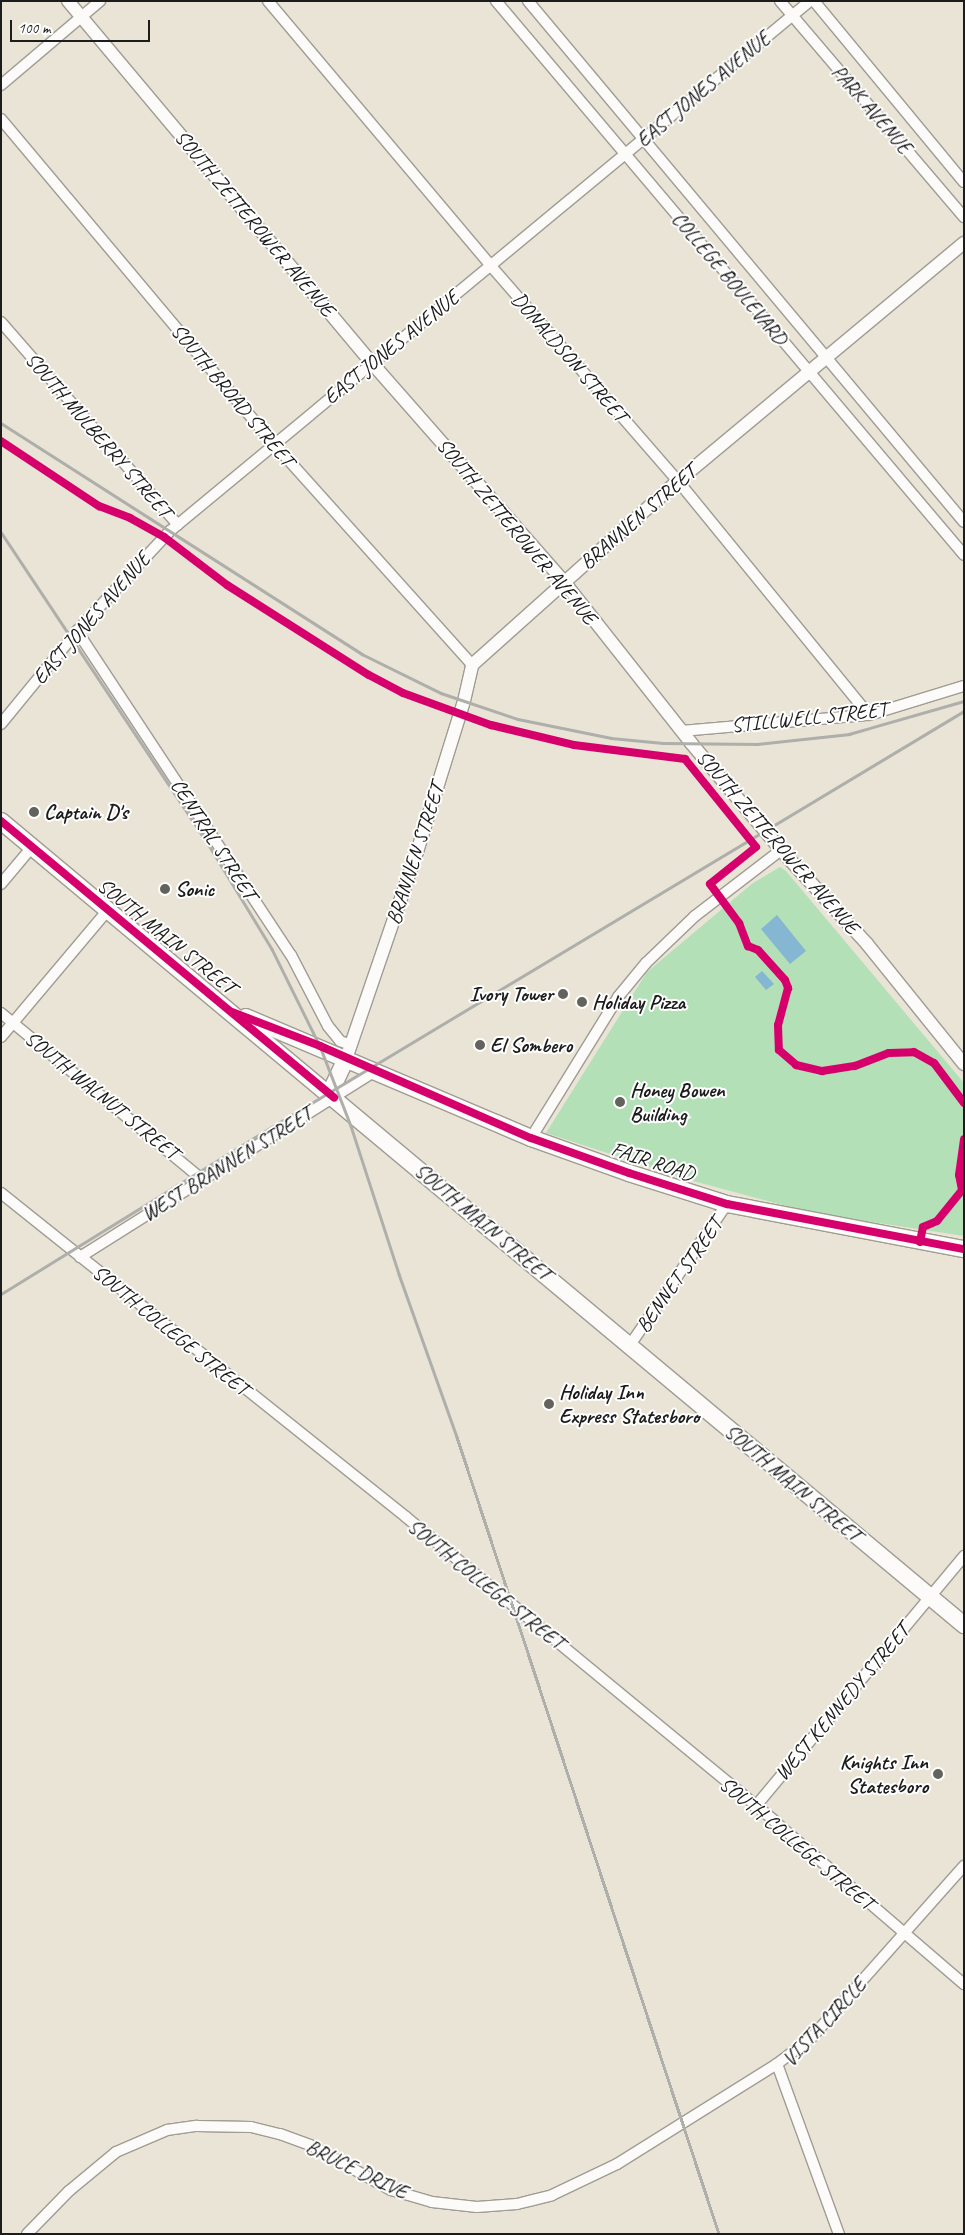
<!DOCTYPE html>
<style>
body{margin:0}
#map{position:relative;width:965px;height:2235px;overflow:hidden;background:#e9e4d5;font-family:Caveat,sans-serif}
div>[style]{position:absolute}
.green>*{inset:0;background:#b3e0b7}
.water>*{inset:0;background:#85b6d2}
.roads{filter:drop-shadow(1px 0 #9f9c94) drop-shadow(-1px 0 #9f9c94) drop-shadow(0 1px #9f9c94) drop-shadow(0 -1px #9f9c94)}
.minor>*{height:10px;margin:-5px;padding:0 5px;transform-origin:5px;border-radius:5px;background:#fcfbf9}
.tertiary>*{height:12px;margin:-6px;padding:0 6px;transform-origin:6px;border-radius:6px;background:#fcfbf9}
.primary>*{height:16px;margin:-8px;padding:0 8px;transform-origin:8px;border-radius:8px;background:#fcfbf9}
.rail>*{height:2.5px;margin:-1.25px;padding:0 1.25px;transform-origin:1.25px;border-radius:1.25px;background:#aeaeab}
.cycleway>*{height:8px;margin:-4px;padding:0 4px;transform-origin:4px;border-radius:4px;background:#d6006c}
.dots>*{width:14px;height:14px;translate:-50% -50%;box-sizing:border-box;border:2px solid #fff;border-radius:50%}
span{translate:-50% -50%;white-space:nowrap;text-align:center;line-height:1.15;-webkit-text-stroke:4px #fff;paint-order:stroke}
.street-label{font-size:21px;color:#1c1c1c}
.poi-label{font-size:21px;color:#1c1c1c;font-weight:700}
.left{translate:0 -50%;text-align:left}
.right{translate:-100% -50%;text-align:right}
.frame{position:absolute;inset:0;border:2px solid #1c1c1c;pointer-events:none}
.scale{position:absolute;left:10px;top:20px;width:140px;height:22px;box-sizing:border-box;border:2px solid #1c1c1c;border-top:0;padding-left:6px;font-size:15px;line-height:18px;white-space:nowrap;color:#1c1c1c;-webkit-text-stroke:4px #fff;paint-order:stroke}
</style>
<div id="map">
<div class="green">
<div style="clip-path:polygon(780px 867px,786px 871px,964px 1083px,964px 1236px,813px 1213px,693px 1181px,546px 1133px,647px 972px,753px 883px)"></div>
</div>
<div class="water">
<div style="clip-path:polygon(777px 915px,806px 951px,790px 964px,761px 929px)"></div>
<div style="clip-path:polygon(762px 971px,774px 984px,766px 990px,755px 977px)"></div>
</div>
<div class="roads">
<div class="minor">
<div style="left:268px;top:1px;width:346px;rotate:49.9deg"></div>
<div style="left:491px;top:266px;width:285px;rotate:49deg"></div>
<div style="left:678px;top:481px;width:302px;rotate:50.8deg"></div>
<div style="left:496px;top:1px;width:725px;rotate:49.81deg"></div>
<div style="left:528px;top:1px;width:679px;rotate:50.08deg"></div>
<div style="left:780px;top:1px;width:284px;rotate:49.6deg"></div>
<div style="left:814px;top:1px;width:235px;rotate:50.4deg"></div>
<div style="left:1px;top:85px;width:130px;rotate:-40.3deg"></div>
<div style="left:1px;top:119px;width:424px;rotate:50deg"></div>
<div style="left:274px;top:444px;width:297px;rotate:48.1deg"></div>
<div style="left:1px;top:322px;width:269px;rotate:48.9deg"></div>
<div style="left:77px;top:631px;width:388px;rotate:56.6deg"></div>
<div style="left:291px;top:955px;width:80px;rotate:62.5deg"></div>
<div style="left:328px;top:1026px;width:19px;rotate:51deg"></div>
<div style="left:340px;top:1041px;width:12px;rotate:20deg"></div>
<div style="left:1px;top:724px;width:120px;rotate:-50.7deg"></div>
<div style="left:77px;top:631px;width:137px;rotate:-47.1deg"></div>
<div style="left:170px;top:531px;width:831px;rotate:-39.63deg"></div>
<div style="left:681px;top:731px;width:189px;rotate:-4.9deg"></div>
<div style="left:869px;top:715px;width:99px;rotate:-17deg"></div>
<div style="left:1px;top:884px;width:48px;rotate:-50deg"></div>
<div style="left:1px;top:1013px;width:261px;rotate:39.6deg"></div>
<div style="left:1px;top:1037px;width:166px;rotate:-49.9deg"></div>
<div style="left:531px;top:1138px;width:166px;rotate:-58.3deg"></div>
<div style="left:618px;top:997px;width:44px;rotate:-50.5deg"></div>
<div style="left:646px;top:963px;width:68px;rotate:-43.8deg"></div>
<div style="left:695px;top:916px;width:108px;rotate:-37.5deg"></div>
<div style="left:1px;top:1193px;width:519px;rotate:38.66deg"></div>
<div style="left:406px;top:1517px;width:476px;rotate:39.5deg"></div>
<div style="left:773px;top:1820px;width:252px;rotate:40.7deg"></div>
<div style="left:80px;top:1257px;width:347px;rotate:-32.2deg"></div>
<div style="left:630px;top:1345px;width:171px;rotate:-55.5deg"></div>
<div style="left:755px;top:1807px;width:327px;rotate:-50.2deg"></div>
<div style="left:777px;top:2064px;width:181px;rotate:70deg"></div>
<div style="left:27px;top:2234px;width:60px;rotate:-45.7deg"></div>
<div style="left:69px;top:2191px;width:61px;rotate:-39.7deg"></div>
<div style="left:116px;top:2152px;width:56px;rotate:-23.3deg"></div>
<div style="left:167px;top:2130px;width:30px;rotate:-8deg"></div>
<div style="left:197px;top:2126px;width:54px;rotate:1.1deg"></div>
<div style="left:251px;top:2127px;width:30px;rotate:14deg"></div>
<div style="left:280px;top:2134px;width:32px;rotate:20deg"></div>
<div style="left:310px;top:2145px;width:93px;rotate:29.1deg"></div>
<div style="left:391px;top:2190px;width:43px;rotate:16.3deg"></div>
<div style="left:432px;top:2202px;width:45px;rotate:6.3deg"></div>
<div style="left:477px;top:2207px;width:40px;rotate:-4.3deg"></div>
<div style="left:517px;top:2204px;width:36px;rotate:-14deg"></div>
<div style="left:552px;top:2195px;width:72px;rotate:-25.5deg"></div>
<div style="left:617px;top:2164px;width:189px;rotate:-32deg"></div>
<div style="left:777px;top:2064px;width:44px;rotate:-37.6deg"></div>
<div style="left:812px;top:2037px;width:229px;rotate:-48.4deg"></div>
</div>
<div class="tertiary">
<div style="left:68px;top:1px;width:471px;rotate:50deg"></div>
<div style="left:371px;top:362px;width:293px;rotate:48.7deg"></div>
<div style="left:564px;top:582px;width:205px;rotate:51.7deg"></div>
<div style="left:691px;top:743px;width:140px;rotate:49.9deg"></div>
<div style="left:781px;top:850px;width:127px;rotate:47.5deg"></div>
<div style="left:867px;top:944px;width:154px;rotate:51.1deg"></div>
<div style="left:346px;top:1059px;width:219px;rotate:-71.1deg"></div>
<div style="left:417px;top:852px;width:158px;rotate:-72.7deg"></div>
<div style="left:464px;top:701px;width:37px;rotate:-77deg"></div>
<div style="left:472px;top:665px;width:276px;rotate:-41.8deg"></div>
<div style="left:678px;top:481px;width:372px;rotate:-39.8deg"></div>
</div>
<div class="primary">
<div style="left:1px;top:821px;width:1255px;rotate:39.86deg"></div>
<div style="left:246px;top:1017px;width:310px;rotate:23deg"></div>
<div style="left:531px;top:1138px;width:104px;rotate:19.7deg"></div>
<div style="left:629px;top:1173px;width:103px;rotate:17.6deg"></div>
<div style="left:727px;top:1204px;width:241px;rotate:10.8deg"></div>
<div style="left:330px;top:1093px;width:38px;rotate:-65deg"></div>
</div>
</div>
<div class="rail">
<div style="left:1px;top:423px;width:429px;rotate:32.6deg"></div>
<div style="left:362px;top:654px;width:88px;rotate:26.3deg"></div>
<div style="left:441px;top:693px;width:81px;rotate:18.7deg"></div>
<div style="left:518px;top:719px;width:95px;rotate:11.5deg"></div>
<div style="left:611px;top:738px;width:52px;rotate:5.5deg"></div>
<div style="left:663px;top:743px;width:94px;rotate:0.6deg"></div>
<div style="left:757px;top:744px;width:93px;rotate:-6.2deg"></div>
<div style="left:849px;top:734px;width:120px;rotate:-16deg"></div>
<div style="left:1px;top:532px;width:372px;rotate:56.4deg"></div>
<div style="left:207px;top:842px;width:125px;rotate:58.7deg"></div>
<div style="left:272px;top:949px;width:108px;rotate:63.7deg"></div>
<div style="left:320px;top:1046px;width:86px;rotate:68.8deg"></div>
<div style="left:351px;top:1126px;width:156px;rotate:72deg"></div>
<div style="left:399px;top:1274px;width:173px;rotate:70.4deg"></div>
<div style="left:457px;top:1437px;width:839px;rotate:71.8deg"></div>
<div style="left:1px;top:1294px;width:304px;rotate:-31.7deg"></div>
<div style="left:260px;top:1134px;width:821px;rotate:-31deg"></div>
</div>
<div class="cycleway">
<div style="left:1px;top:441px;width:118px;rotate:33.6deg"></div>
<div style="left:99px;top:506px;width:33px;rotate:21deg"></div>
<div style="left:130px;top:518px;width:39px;rotate:29deg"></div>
<div style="left:164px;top:537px;width:79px;rotate:37.3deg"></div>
<div style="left:227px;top:585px;width:168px;rotate:32.4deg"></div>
<div style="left:369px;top:675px;width:38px;rotate:28deg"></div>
<div style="left:403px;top:693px;width:94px;rotate:20deg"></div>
<div style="left:491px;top:725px;width:85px;rotate:13.5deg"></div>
<div style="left:574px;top:745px;width:112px;rotate:7.2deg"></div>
<div style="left:685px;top:759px;width:113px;rotate:51.1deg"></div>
<div style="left:756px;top:847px;width:59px;rotate:141.2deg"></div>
<div style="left:710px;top:884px;width:49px;rotate:53.4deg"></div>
<div style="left:739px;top:923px;width:25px;rotate:69deg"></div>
<div style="left:748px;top:946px;width:11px;rotate:22deg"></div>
<div style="left:758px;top:950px;width:40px;rotate:48deg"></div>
<div style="left:785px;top:980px;width:9px;rotate:69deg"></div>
<div style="left:788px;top:988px;width:38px;rotate:105deg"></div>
<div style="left:778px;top:1025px;width:25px;rotate:88deg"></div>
<div style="left:779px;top:1050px;width:23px;rotate:41deg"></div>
<div style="left:796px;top:1065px;width:27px;rotate:13deg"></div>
<div style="left:822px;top:1071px;width:33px;rotate:-9deg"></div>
<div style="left:855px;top:1066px;width:36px;rotate:-21deg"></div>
<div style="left:889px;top:1053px;width:25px;rotate:-2deg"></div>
<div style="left:914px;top:1052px;width:23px;rotate:29deg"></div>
<div style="left:934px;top:1063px;width:50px;rotate:53.1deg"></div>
<div style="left:1px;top:821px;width:433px;rotate:39.7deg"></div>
<div style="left:232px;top:1012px;width:94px;rotate:21.1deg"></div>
<div style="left:320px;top:1046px;width:230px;rotate:23.6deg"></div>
<div style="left:531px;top:1138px;width:104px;rotate:19.7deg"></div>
<div style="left:629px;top:1173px;width:103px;rotate:17.6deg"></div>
<div style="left:727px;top:1204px;width:241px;rotate:10.8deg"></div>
<div style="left:920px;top:1242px;width:15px;rotate:-79deg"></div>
<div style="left:923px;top:1227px;width:15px;rotate:-23deg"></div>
<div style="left:937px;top:1221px;width:40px;rotate:-51deg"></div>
<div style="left:962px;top:1190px;width:15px;rotate:-101deg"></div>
<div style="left:959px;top:1175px;width:36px;rotate:-82deg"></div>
</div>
<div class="dots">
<div style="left:34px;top:812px;background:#64625d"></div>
<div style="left:165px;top:889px;background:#64625d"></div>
<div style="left:563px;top:994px;background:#64625d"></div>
<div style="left:582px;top:1002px;background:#64625d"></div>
<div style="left:480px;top:1045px;background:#64625d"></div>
<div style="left:620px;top:1102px;background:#64625d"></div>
<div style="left:549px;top:1404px;background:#64625d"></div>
<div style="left:938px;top:1774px;background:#64625d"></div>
</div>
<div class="street-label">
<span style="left:703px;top:89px;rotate:-40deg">EAST JONES AVENUE</span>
<span style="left:872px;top:109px;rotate:49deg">PARK AVENUE</span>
<span style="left:255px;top:223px;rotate:50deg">SOUTH ZETTEROWER AVENUE</span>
<span style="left:730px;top:278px;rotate:50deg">COLLEGE BOULEVARD</span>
<span style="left:391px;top:347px;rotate:-39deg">EAST JONES AVENUE</span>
<span style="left:570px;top:357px;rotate:49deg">DONALDSON STREET</span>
<span style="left:233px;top:395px;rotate:50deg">SOUTH BROAD STREET</span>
<span style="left:99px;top:435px;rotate:49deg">SOUTH MULBERRY STREET</span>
<span style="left:638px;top:517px;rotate:-41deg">BRANNEN STREET</span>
<span style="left:517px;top:531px;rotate:50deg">SOUTH ZETTEROWER AVENUE</span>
<span style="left:91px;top:618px;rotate:-49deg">EAST JONES AVENUE</span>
<span style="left:809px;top:717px;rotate:-6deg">STILLWELL STREET</span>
<span style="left:214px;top:839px;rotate:57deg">CENTRAL STREET</span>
<span style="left:778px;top:842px;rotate:49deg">SOUTH ZETTEROWER AVENUE</span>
<span style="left:415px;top:854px;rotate:-72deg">BRANNEN STREET</span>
<span style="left:167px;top:936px;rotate:39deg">SOUTH MAIN STREET</span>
<span style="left:102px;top:1095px;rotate:39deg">SOUTH WALNUT STREET</span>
<span style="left:653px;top:1161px;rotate:18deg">FAIR ROAD</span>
<span style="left:227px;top:1164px;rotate:-32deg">WEST BRANNEN STREET</span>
<span style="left:483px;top:1222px;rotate:40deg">SOUTH MAIN STREET</span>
<span style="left:679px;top:1275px;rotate:-55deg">BENNET STREET</span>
<span style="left:171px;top:1330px;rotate:39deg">SOUTH COLLEGE STREET</span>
<span style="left:793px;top:1483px;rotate:40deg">SOUTH MAIN STREET</span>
<span style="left:486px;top:1584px;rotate:39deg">SOUTH COLLEGE STREET</span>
<span style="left:842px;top:1702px;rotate:-50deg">WEST KENNEDY STREET</span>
<span style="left:797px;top:1843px;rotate:40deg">SOUTH COLLEGE STREET</span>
<span style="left:824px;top:2022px;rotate:-47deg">VISTA CIRCLE</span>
<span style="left:357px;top:2169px;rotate:26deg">BRUCE DRIVE</span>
</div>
<div class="poi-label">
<span class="left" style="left:44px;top:812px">Captain D's</span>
<span class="left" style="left:175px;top:889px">Sonic</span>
<span class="right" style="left:553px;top:994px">Ivory Tower</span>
<span class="left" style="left:592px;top:1002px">Holiday Pizza</span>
<span class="left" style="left:490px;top:1045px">El Sombero</span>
<span class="left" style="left:630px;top:1102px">Honey Bowen<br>Building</span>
<span class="left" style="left:559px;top:1404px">Holiday Inn<br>Express Statesboro</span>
<span class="right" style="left:928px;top:1774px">Knights Inn<br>Statesboro</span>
</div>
<div class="frame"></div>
<div class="scale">100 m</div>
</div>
